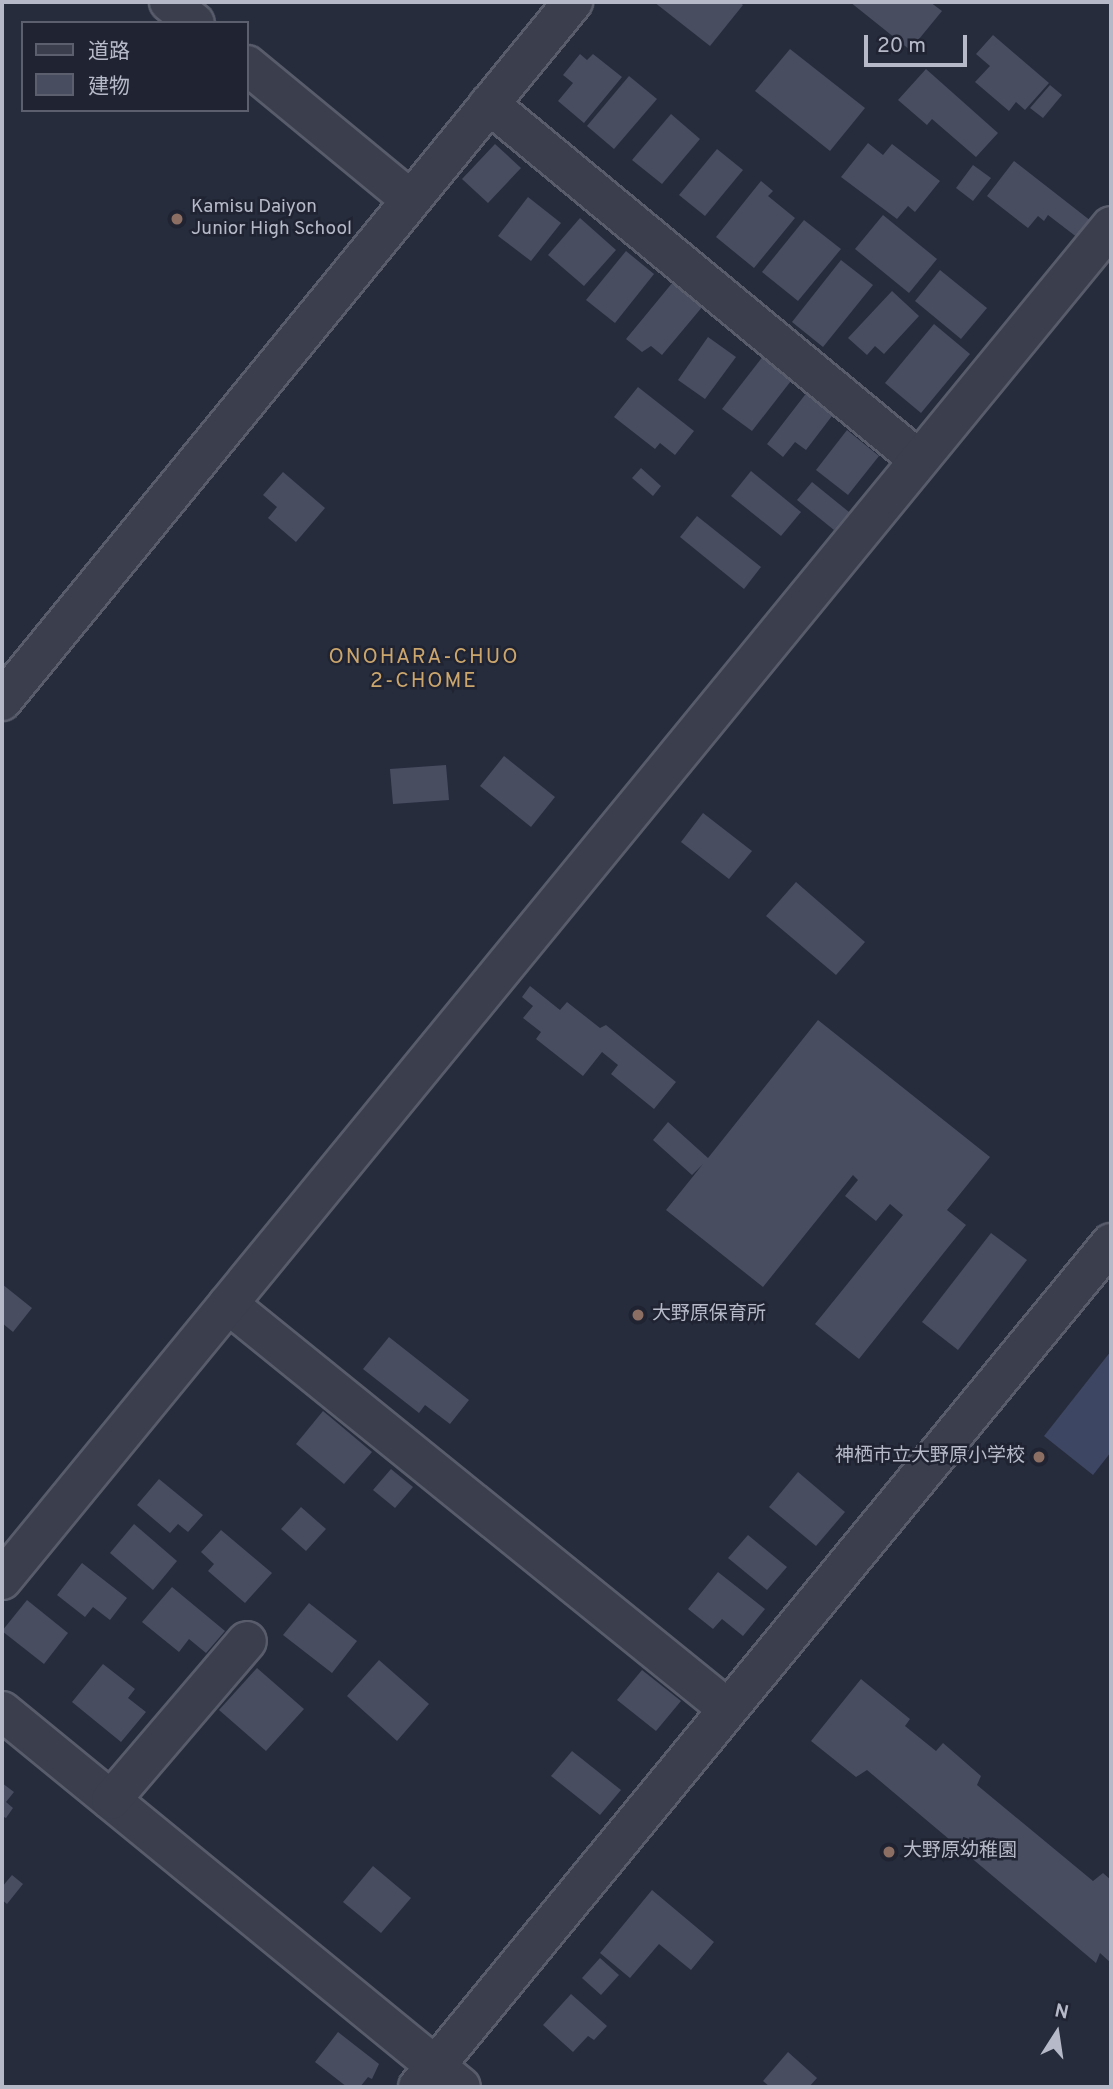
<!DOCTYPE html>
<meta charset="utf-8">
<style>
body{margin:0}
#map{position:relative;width:1113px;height:2089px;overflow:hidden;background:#262c3c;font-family:Overpass,"Noto Sans JP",sans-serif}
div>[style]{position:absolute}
.water>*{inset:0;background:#3d4663}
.building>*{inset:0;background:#484d60}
.roads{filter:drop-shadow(2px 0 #585c6b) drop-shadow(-2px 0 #585c6b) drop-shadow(0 2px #585c6b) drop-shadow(0 -2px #585c6b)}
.minor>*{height:38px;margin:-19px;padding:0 19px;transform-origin:19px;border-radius:19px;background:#3a3e4d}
.dots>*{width:19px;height:19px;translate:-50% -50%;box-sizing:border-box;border:4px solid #1f2332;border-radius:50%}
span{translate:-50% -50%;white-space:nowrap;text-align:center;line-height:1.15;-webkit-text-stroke:5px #1f2332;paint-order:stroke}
.poi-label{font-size:19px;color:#b6bac8}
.left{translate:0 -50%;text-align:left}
.right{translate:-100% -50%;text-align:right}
.neighbourhood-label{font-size:21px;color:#cca76d;letter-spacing:2px}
.frame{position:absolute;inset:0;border:4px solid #b6bac8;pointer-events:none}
.legend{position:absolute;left:21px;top:21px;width:228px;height:91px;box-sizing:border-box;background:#1f2332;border:2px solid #5b5f6e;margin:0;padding:9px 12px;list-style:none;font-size:21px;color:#b6bac8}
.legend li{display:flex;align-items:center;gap:14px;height:35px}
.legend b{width:35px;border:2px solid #5b5f6e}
.north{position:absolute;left:1022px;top:1998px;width:70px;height:70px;-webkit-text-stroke:5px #1f2332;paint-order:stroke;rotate:12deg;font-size:19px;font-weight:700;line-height:28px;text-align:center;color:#b6bac8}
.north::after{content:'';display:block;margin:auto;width:24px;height:32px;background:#b6bac8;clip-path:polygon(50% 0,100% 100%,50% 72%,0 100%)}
.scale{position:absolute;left:864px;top:35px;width:103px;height:32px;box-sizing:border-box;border:4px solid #b6bac8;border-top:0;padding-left:9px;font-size:21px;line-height:24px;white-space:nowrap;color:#b6bac8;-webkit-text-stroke:5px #1f2332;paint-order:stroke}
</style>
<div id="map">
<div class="water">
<div style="clip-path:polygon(1111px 1351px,1111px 1452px,1093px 1475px,1044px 1436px)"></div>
</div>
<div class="building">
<div style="clip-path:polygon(654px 2px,739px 2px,743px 5px,710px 46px)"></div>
<div style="clip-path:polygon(850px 2px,930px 2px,942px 11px,910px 50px)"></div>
<div style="clip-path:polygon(993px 35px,1049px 83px,1025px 110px,1016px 102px,1009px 111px,975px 82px,990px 66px,976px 54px)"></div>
<div style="clip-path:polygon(790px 49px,865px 108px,830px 151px,755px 91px)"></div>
<div style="clip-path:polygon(580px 54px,587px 60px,593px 54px,622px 77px,584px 123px,558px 101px,573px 83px,563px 75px)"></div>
<div style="clip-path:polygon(926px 69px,998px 133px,976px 157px,932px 119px,927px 125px,898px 100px)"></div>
<div style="clip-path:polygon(629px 76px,657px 99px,614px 149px,587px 126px)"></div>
<div style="clip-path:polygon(1050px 85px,1062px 95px,1043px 118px,1030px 108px)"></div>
<div style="clip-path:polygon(671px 114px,700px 139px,662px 184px,632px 160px)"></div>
<div style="clip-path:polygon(868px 143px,883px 155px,892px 144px,940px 181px,915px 212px,908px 206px,897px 219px,841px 177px)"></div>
<div style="clip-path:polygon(495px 144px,521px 168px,488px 203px,462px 179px)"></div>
<div style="clip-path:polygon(717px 149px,743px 170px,705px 216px,679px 195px)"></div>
<div style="clip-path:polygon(1014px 161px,1091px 221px,1078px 238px,1048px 215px,1044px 221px,1038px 216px,1028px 228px,987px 196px)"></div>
<div style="clip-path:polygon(973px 165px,991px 178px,973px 201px,956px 188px)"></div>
<div style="clip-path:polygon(761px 181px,773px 191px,768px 196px,795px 218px,754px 268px,716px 237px)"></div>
<div style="clip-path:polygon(528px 197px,561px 223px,531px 261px,498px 236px)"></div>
<div style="clip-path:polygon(883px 215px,937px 259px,909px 293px,855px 249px)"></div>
<div style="clip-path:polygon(580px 218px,616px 250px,584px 286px,548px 255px)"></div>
<div style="clip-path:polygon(804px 220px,841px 249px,798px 301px,762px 272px)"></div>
<div style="clip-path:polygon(626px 251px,654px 274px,615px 323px,586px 300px)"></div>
<div style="clip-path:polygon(841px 260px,873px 285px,823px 347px,792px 322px)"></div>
<div style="clip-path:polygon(940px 270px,987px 308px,961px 339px,915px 301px)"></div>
<div style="clip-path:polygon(673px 282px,703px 306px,662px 355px,651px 346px,642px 352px,626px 339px)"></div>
<div style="clip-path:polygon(892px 291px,919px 316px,884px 354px,875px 346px,867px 355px,848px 338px)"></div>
<div style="clip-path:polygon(934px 324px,970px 354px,921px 413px,885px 383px)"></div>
<div style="clip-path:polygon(708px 337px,736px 357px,705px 399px,678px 380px)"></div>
<div style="clip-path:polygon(764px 355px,794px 377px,752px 431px,722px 409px)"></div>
<div style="clip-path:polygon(638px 387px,694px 431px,675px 455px,660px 443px,655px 449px,614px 417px)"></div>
<div style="clip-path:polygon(808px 391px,835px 412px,806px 450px,795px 442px,783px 457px,767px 444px)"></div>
<div style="clip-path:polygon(847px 430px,879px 456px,848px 495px,816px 470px)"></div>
<div style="clip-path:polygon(641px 468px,661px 486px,653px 496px,632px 478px)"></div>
<div style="clip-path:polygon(751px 471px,801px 512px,781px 536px,731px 496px)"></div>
<div style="clip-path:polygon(283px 472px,325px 508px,296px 542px,268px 518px,277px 507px,263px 495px)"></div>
<div style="clip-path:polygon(812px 482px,849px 512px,834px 530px,797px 500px)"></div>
<div style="clip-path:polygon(697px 516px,761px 567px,744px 589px,680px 537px)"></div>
<div style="clip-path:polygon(504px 756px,555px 797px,531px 827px,480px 786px)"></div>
<div style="clip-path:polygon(446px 765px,449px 800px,393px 804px,390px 769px)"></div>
<div style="clip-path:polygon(703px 813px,752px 851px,729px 879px,681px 842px)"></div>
<div style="clip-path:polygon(796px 882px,865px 942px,836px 975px,766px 916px)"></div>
<div style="clip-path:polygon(530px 986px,560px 1010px,567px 1002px,600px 1028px,606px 1025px,676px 1082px,654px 1109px,611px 1074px,618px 1065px,602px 1052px,583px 1076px,536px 1039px,541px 1032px,523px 1018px,533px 1006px,522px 997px)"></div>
<div style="clip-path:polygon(818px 1020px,990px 1157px,947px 1210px,966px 1225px,859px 1359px,815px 1324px,903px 1215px,890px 1204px,876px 1221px,845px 1196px,858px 1180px,853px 1175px,763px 1287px,666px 1210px,703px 1164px,692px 1175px,653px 1140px,668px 1122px,708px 1158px)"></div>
<div style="clip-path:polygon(991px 1233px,1027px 1260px,958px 1350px,922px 1322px)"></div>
<div style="clip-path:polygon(2px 1284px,32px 1308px,13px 1332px,2px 1323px)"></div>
<div style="clip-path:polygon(389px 1337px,469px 1400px,450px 1424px,425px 1405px,419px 1413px,363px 1369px)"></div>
<div style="clip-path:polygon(323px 1411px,372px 1452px,344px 1484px,296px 1444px)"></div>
<div style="clip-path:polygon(391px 1469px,413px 1487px,395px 1508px,373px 1490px)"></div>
<div style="clip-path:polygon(798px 1472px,845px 1512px,816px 1546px,769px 1507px)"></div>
<div style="clip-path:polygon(159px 1479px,203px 1515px,188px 1532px,178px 1524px,170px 1533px,137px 1505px)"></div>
<div style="clip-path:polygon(301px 1507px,326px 1529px,306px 1551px,281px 1529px)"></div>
<div style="clip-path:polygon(134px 1524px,177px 1561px,153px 1590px,110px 1553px)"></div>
<div style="clip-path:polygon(221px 1530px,272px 1573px,245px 1603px,208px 1571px,214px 1564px,201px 1552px)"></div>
<div style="clip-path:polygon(748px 1535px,787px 1567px,767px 1590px,728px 1558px)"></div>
<div style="clip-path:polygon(82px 1563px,127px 1598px,110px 1620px,93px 1607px,85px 1617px,57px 1595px)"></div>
<div style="clip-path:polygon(718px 1572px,765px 1609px,743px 1636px,722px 1619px,713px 1629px,688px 1609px)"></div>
<div style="clip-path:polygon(172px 1587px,225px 1631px,206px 1653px,189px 1639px,179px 1652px,142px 1622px)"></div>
<div style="clip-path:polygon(27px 1600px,68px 1633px,44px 1664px,2px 1631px)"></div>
<div style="clip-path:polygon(309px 1603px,357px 1641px,332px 1673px,283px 1635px)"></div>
<div style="clip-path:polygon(379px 1660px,429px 1704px,397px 1741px,347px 1696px)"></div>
<div style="clip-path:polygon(103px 1664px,135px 1689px,128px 1698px,146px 1712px,121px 1742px,72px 1702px)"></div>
<div style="clip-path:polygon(257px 1668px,304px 1709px,266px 1751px,219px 1710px)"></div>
<div style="clip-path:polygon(642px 1670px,681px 1701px,656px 1731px,617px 1700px)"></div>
<div style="clip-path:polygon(861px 1679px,910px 1719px,905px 1726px,936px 1751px,943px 1743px,981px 1776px,977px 1785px,1093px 1881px,1103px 1873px,1111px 1880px,1111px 1963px,1100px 1953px,1096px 1963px,867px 1770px,856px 1777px,811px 1741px)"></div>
<div style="clip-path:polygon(572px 1751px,621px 1790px,600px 1815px,551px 1776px)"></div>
<div style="clip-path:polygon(2px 1783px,14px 1792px,6px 1802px,13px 1808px,6px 1818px,2px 1816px)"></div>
<div style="clip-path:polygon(373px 1866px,411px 1898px,381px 1933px,343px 1902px)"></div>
<div style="clip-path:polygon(12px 1875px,23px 1884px,7px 1904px,2px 1900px,2px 1887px)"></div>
<div style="clip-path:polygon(652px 1890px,714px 1942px,691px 1970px,659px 1944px,630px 1978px,600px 1953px)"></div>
<div style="clip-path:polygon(600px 1958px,619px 1975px,601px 1995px,582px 1978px)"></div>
<div style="clip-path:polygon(571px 1994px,607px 2026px,594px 2040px,588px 2036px,573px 2052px,543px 2025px)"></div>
<div style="clip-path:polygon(338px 2032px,379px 2064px,372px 2079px,368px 2077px,360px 2087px,347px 2087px,315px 2062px)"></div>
<div style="clip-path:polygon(788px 2052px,817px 2078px,809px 2087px,770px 2087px,763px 2081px)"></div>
</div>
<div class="roads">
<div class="minor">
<div style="left:169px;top:2px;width:33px;rotate:39deg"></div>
<div style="left:247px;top:65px;width:212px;rotate:39.5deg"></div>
<div style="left:489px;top:104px;width:558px;rotate:39.62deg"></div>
<div style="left:2px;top:701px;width:903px;rotate:-50.76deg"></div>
<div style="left:228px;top:1304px;width:643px;rotate:39.01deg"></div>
<div style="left:2px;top:1580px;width:1750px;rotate:-50.68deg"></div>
<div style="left:2px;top:1711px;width:593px;rotate:39.32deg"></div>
<div style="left:111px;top:1800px;width:209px;rotate:-49.5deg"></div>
<div style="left:418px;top:2087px;width:1092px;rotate:-50.61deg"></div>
</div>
</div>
<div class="dots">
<div style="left:177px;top:219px;background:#8d6e63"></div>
<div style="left:638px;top:1315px;background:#8d6e63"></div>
<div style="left:1039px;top:1457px;background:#8d6e63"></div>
<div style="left:889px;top:1852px;background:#8d6e63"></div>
</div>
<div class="poi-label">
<span class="left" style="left:191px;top:219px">Kamisu Daiyon<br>Junior High School</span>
<span class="left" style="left:652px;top:1315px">大野原保育所</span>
<span class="right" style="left:1025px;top:1457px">神栖市立大野原小学校</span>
<span class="left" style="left:903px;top:1852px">大野原幼稚園</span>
</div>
<div class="neighbourhood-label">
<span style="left:424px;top:670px">ONOHARA-CHUO<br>2-CHOME</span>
</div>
<div class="frame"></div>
<ul class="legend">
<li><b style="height:9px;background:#3a3e4d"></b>道路</li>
<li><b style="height:19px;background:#484d60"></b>建物</li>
</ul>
<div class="north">N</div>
<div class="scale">20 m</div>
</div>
